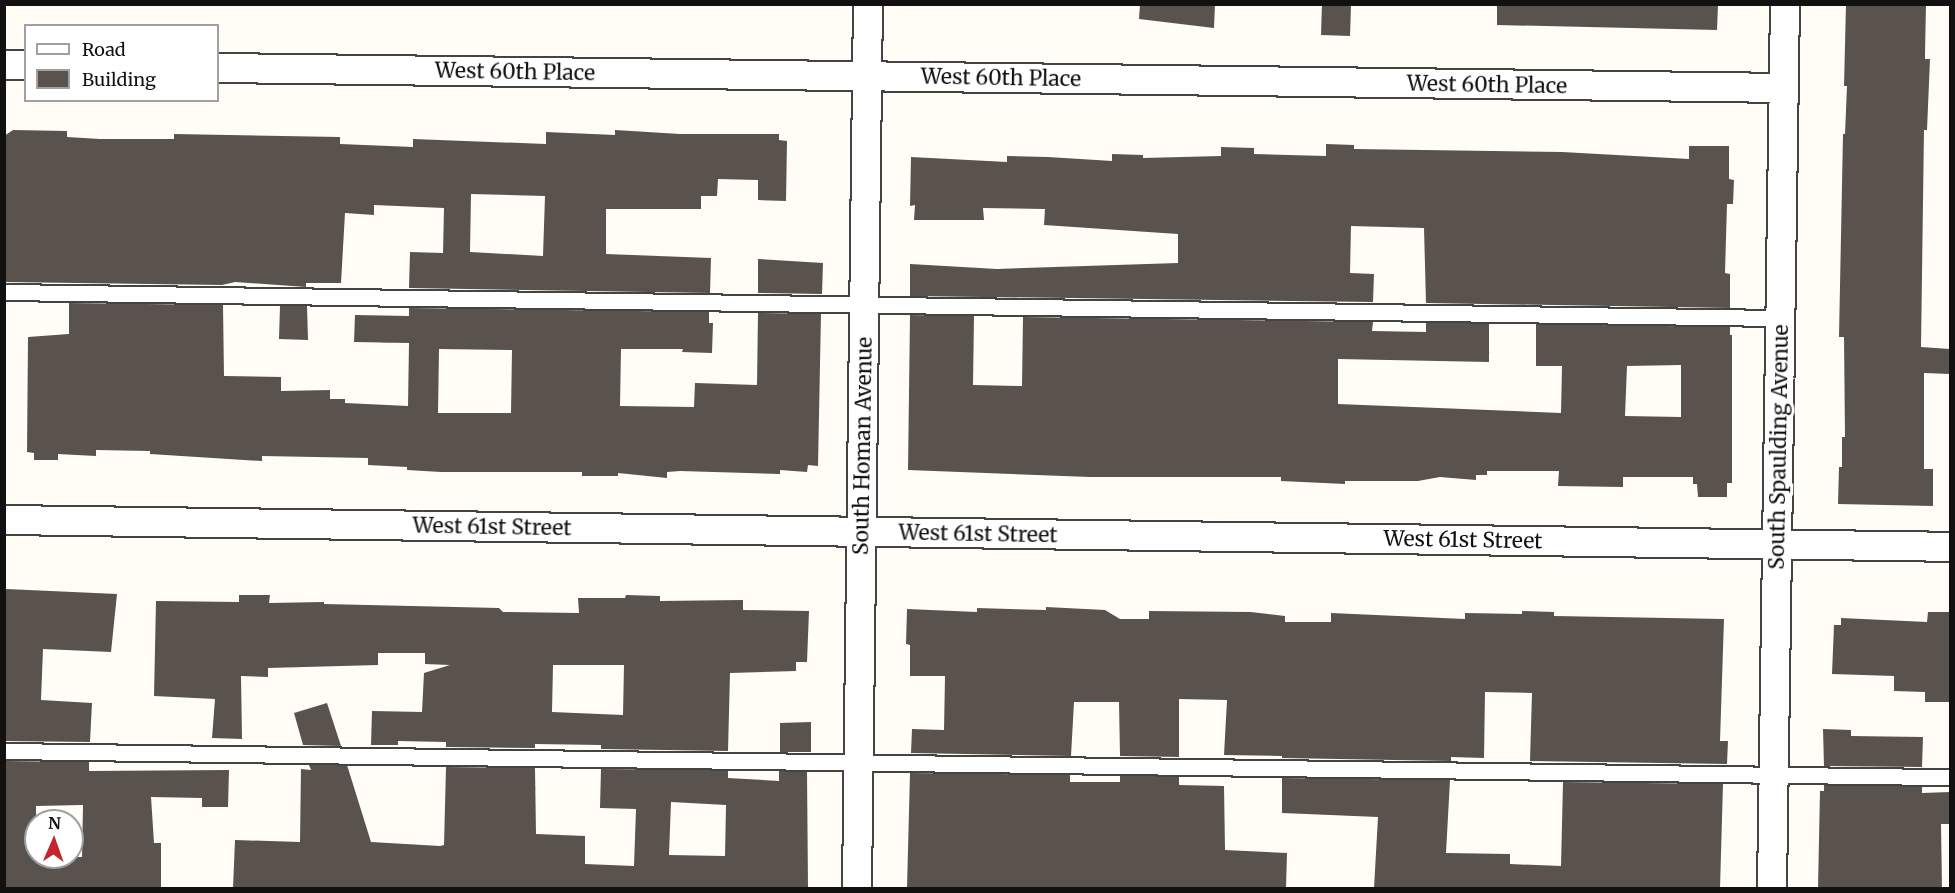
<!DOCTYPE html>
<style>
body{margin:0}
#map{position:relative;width:1955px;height:893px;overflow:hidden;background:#fffdf5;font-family:Merriweather,serif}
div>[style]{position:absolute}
.building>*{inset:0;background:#5a524d}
.roads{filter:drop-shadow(2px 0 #444) drop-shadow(-2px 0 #444) drop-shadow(0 2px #444) drop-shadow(0 -2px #444)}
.service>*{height:15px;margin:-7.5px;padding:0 7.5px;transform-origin:7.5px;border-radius:7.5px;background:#fff}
.minor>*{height:28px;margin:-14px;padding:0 14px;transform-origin:14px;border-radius:14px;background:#fff}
span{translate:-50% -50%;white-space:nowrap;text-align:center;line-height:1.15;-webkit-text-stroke:6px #fff;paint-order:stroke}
.street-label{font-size:21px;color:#111}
.frame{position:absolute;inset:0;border:6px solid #111;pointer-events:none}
.legend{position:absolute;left:24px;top:24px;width:195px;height:78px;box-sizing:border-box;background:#fff;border:2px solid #a0a0a0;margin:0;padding:8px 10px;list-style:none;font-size:18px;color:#111}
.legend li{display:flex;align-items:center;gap:12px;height:30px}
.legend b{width:30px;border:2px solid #a0a0a0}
.north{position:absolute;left:24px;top:809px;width:60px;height:60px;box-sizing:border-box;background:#fff;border:2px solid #a0a0a0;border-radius:50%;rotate:2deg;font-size:16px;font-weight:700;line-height:24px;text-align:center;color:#111}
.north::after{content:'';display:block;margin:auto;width:21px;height:27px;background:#c4262e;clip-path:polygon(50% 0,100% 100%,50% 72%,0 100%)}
</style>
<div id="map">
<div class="building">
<div style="clip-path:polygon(1140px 4px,1215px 4px,1214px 28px,1139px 19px)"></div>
<div style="clip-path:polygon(1322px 4px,1351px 4px,1350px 36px,1321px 35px)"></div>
<div style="clip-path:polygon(1497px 4px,1718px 4px,1717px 30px,1497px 25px)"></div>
<div style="clip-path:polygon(1846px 4px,1926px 4px,1925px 54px,1925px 59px,1930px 59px,1927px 130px,1924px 130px,1921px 347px,1950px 349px,1950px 374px,1924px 373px,1924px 469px,1933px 469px,1933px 506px,1838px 504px,1839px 467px,1842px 467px,1842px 437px,1845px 437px,1844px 337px,1839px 337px,1843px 134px,1845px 134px,1847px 86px,1844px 86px)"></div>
<div style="clip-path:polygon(evenodd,13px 130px,67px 131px,67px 137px,100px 139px,174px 139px,174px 134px,340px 137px,340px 144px,413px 147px,413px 139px,546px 144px,546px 132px,615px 135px,615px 130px,680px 134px,779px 134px,779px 140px,787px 141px,786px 201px,758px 200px,758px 180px,718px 179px,717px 196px,701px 196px,701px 209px,606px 209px,606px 254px,711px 258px,710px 293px,409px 288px,410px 252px,443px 253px,444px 208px,374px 205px,374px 215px,345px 213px,341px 283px,306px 283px,306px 287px,235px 282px,222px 285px,4px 282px,4px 136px,13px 130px,471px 194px,545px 196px,543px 256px,470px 252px,471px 194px)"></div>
<div style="clip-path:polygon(1326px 144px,1354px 145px,1354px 149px,1562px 152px,1689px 159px,1689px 146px,1729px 146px,1729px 179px,1734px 180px,1733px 204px,1727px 204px,1725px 273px,1730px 274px,1730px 308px,1426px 303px,1424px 228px,1351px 226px,1350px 273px,1374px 274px,1373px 302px,910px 296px,910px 264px,997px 269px,1178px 263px,1178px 234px,1044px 225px,1045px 209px,983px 208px,984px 220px,914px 220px,915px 205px,910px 206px,911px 157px,1007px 162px,1007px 156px,1048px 157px,1112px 161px,1112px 154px,1143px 155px,1143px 158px,1221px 156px,1221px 147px,1254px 148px,1254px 154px,1326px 156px)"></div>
<div style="clip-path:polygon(758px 259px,823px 263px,822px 294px,758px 293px)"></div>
<div style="clip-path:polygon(evenodd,69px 303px,223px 305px,224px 376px,281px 377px,281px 391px,330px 390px,330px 399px,345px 399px,345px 403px,408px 406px,409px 343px,354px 342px,355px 315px,409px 316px,409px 308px,709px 312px,709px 323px,713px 323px,712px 353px,682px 352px,683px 349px,621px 349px,620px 406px,694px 407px,695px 383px,757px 385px,758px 313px,821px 314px,818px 466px,808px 465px,807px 472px,780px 470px,780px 474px,680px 471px,667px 472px,667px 478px,618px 473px,618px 476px,582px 476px,582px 472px,441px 472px,407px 470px,407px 467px,368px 465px,368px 458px,262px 456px,262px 461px,150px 454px,150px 451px,96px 450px,96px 456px,58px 454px,58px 460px,34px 460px,34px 453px,27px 452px,28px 337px,69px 334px,69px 303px,439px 349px,512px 350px,511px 413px,438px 413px,439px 349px)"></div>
<div style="clip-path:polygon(280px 306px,307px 306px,308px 340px,279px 339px)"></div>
<div style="clip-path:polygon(evenodd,910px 315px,974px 316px,973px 385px,1022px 386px,1023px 317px,1373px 322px,1372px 331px,1426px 332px,1426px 323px,1489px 323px,1489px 362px,1338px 359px,1338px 404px,1561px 413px,1562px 366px,1536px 366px,1536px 324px,1730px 327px,1730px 335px,1732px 335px,1732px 483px,1727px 483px,1727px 497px,1698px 497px,1697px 484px,1693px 484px,1693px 477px,1623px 477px,1623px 487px,1558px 486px,1559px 471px,1487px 471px,1487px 475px,1476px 475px,1476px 480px,1440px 477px,1418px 481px,1345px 481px,1345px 484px,1281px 481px,1281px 477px,1090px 477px,908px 470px,910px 315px,1681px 365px,1681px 417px,1625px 416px,1627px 366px,1681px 365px)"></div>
<div style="clip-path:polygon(6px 589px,117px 594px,111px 652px,43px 649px,41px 700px,92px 703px,90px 742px,4px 741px)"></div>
<div style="clip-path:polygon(evenodd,239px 595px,270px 595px,269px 603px,324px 602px,324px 604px,499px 608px,503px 612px,579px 613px,578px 598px,625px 598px,626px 595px,660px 596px,660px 601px,743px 600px,743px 610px,809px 611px,807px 662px,796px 662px,796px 671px,730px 673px,728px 751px,601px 749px,601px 745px,535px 744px,535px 748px,446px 747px,446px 742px,398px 741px,398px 745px,371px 745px,372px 711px,422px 712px,424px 673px,450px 665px,425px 664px,425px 653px,378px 653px,378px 665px,268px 668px,268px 677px,241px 676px,242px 739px,212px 738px,215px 699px,154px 696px,156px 601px,239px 602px,239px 595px,553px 665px,624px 665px,623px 715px,552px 712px,553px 665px)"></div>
<div style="clip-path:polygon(1046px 607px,1105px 610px,1120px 619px,1149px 619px,1149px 611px,1251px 612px,1285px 616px,1285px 622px,1331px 622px,1331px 613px,1465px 619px,1465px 613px,1522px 614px,1522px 611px,1554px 612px,1554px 616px,1724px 619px,1720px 741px,1728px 741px,1727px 764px,1530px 761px,1532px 693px,1485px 692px,1484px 758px,1451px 757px,1451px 761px,1282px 758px,1282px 756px,1224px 755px,1227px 700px,1179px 699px,1179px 757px,1120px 756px,1119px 702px,1074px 702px,1071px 756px,911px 753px,912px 729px,944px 730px,945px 676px,910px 676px,910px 645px,906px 644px,907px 609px,977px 612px,977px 608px,1046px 610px)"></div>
<div style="clip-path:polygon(1928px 612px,1950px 612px,1950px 702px,1925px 702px,1925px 692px,1894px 691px,1894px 676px,1832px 674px,1834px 625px,1841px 625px,1841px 618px,1927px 622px)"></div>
<div style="clip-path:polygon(327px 703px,341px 746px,303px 745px,294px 713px)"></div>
<div style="clip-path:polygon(811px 722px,811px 752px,780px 752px,780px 723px)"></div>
<div style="clip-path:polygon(1823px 729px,1851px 730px,1851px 736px,1923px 737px,1922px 767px,1824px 766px)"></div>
<div style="clip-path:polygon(evenodd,4px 761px,89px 762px,89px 771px,229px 770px,228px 807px,202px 807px,202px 798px,151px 797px,154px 843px,161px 843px,161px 888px,4px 888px,4px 761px,83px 805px,82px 857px,36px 857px,36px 806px,83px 805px)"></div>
<div style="clip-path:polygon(evenodd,309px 765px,347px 765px,371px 842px,440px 846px,444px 845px,446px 767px,535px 768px,536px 834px,585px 836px,585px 864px,634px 866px,636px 809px,600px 808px,601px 769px,728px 770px,728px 778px,779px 781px,779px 771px,807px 771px,808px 888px,233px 888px,235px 840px,300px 842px,301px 769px,311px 770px,309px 765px,671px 802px,726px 805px,725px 856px,669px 855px,671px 802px)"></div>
<div style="clip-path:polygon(910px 773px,1070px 775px,1070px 782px,1120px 782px,1120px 776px,1179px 776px,1179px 785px,1224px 786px,1225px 850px,1287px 853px,1286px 888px,907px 888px)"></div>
<div style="clip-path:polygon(1282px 778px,1450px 780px,1446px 853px,1510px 854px,1510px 864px,1561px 866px,1563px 782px,1723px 784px,1720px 888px,1374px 888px,1378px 817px,1282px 813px)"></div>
<div style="clip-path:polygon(1824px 785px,1922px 786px,1922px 793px,1950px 792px,1950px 824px,1941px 824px,1942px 888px,1818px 888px,1820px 791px,1824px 791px)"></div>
</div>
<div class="roads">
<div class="service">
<div style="left:4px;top:292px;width:1777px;rotate:0.84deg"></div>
<div style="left:4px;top:751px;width:1946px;rotate:0.77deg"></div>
</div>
<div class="minor">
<div style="left:4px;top:65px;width:22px"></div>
<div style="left:218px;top:68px;width:1566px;rotate:0.73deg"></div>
<div style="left:4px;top:520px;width:1946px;rotate:0.79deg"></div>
<div style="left:857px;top:888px;width:884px;rotate:-89.29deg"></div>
<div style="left:1772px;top:888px;width:884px;rotate:-89.16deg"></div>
</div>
</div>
<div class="street-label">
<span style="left:515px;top:72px;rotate:1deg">West 60th Place</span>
<span style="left:1001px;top:78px;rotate:1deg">West 60th Place</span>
<span style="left:1487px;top:85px;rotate:1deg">West 60th Place</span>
<span style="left:863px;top:446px;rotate:-89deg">South Homan Avenue</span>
<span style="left:1779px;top:447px;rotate:-89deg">South Spaulding Avenue</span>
<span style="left:492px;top:527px;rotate:1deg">West 61st Street</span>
<span style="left:978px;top:534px;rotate:1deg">West 61st Street</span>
<span style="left:1463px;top:540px;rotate:1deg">West 61st Street</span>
</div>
<div class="frame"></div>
<ul class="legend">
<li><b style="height:8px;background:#fff"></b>Road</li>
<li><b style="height:16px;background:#5a524d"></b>Building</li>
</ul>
<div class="north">N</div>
</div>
